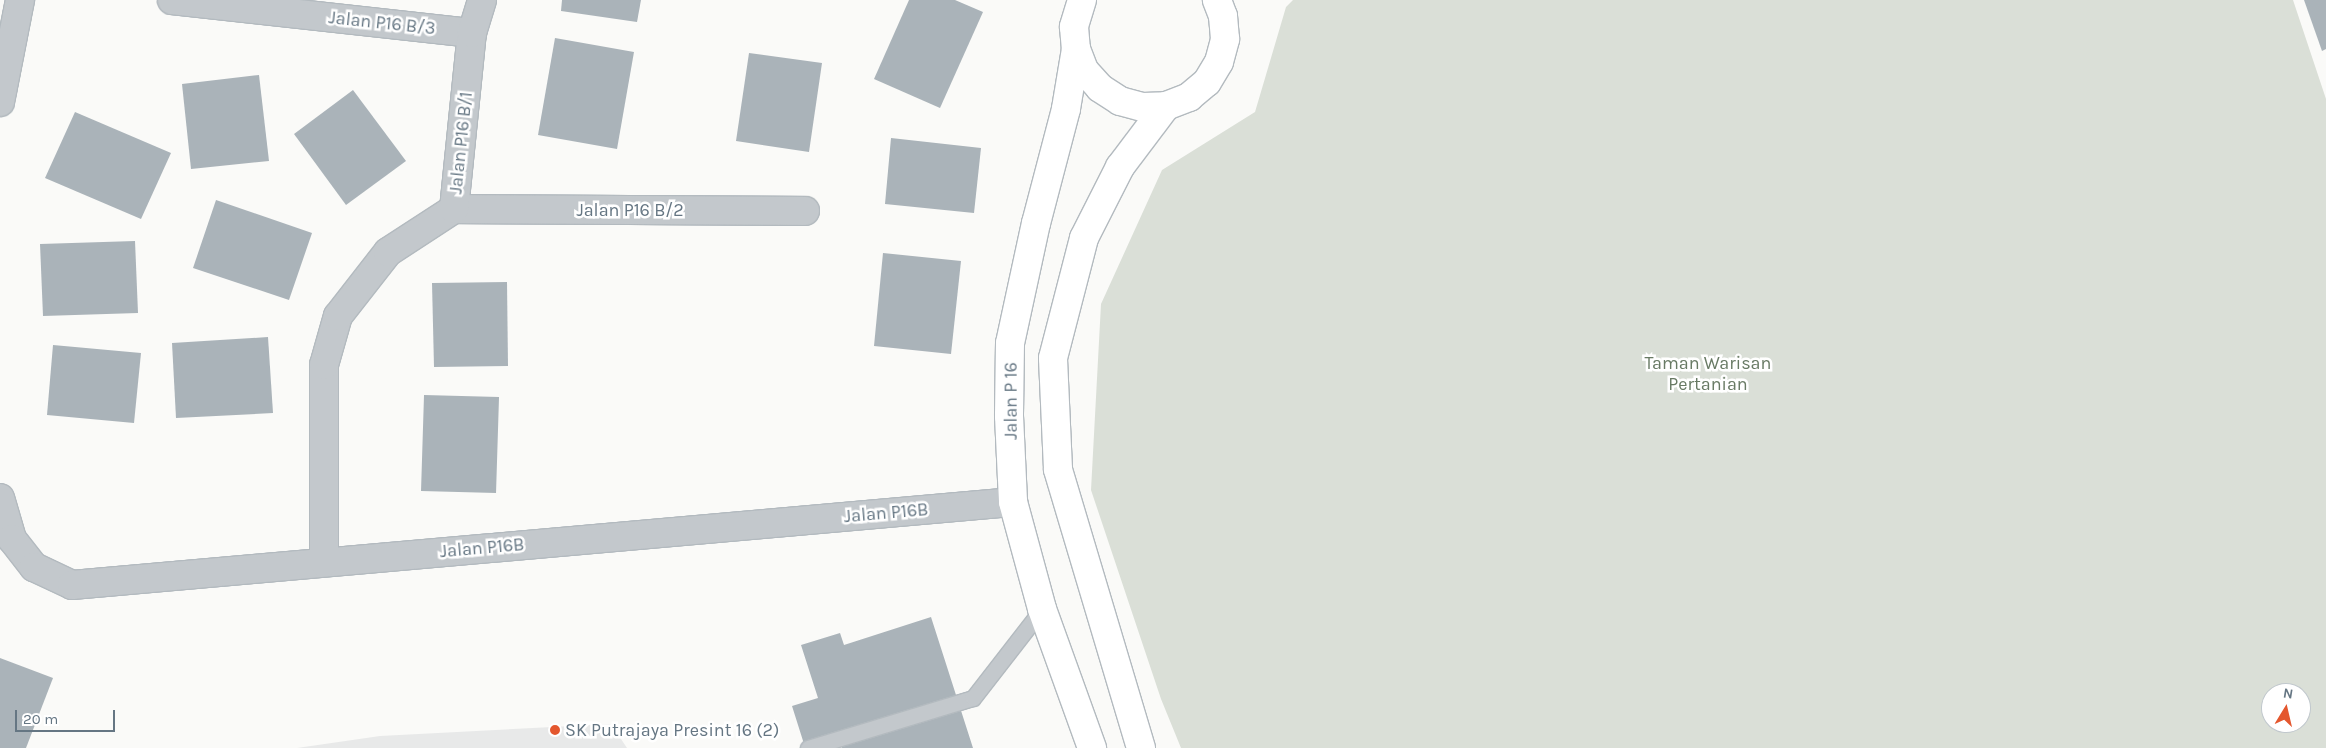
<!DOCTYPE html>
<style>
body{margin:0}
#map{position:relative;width:2326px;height:748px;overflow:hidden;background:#fafaf8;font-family:Karla,sans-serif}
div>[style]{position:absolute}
.built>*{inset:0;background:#e8e9e9}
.green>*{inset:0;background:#dadfd7}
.building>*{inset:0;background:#aab3b9}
.roads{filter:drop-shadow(1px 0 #b3babf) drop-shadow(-1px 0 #b3babf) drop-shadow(0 1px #b3babf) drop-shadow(0 -1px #b3babf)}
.lane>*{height:15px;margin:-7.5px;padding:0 7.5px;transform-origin:7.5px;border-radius:7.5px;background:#c3c8cc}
.street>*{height:28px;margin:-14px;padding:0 14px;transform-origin:14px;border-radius:14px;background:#c3c8cc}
.secondary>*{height:28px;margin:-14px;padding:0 14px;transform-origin:14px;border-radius:14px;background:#fff}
.dots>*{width:14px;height:14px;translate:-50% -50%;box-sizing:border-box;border:2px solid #fff;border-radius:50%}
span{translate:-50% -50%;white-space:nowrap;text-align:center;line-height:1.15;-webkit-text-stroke:5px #fff;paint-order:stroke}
.street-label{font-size:18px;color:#657683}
.park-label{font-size:18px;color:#687a64}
.poi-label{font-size:18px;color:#657683}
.left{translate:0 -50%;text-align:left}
.north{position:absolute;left:2261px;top:683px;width:50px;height:50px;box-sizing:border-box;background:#fff;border:1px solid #c1c8cd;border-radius:50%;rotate:9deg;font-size:14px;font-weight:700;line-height:20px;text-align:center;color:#657683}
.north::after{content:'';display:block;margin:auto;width:18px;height:22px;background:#e4572e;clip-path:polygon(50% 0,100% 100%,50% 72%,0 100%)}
.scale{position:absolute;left:15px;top:710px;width:100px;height:22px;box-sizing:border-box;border:2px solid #657683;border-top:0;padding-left:6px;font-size:15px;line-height:18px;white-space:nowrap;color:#657683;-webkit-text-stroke:4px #fff;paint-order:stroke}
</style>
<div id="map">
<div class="built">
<div style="clip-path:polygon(611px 724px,627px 748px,297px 748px,380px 736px)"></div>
</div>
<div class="green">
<div style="clip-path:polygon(evenodd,1293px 0,2293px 0,2326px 99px,2326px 748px,1181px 748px,1161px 699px,1091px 490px,1101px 304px,1162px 170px,1255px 112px,1286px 7px,1293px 0,2271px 693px,2301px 693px,2301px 723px,2271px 723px,2271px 693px)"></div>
</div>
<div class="building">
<div style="clip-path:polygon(562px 0,641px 0,637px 22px,561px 11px)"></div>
<div style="clip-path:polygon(909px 0,955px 0,983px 12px,940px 108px,874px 79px)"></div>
<div style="clip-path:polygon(2304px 0,2326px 0,2326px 49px,2322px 51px)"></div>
<div style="clip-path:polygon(555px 38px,634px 52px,617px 149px,538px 135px)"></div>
<div style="clip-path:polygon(749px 53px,822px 63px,809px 152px,736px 141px)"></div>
<div style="clip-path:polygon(259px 75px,269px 161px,191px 169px,182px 84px)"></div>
<div style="clip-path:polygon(353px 90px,406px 161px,346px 205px,294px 134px)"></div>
<div style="clip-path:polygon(75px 112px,171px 153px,141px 219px,45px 178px)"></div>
<div style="clip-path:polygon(891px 138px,981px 148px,974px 213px,885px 204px)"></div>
<div style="clip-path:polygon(216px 200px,312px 233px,289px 300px,193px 268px)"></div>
<div style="clip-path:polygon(135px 241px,138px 313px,43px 316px,40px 244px)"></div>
<div style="clip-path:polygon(883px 253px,961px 261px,951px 354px,874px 346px)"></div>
<div style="clip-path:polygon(507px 282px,508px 366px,434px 367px,432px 283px)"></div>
<div style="clip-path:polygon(268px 337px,273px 413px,176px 418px,172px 343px)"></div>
<div style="clip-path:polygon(53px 345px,141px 353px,134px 423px,47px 415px)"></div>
<div style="clip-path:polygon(424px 395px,499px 397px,496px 493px,421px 491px)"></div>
<div style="clip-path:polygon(931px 617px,973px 748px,842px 748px,837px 733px,804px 744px,792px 706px,818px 698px,801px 645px,840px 633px,844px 645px)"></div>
<div style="clip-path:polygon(0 658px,53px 678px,26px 748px,0 748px)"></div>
</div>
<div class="roads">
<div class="lane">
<div style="left:808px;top:748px;width:172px;rotate:-16.9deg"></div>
<div style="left:973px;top:698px;width:113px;rotate:-52.2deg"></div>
</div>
<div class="street">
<div style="left:172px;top:0;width:302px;rotate:6.3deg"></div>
<div style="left:0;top:102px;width:104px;rotate:-78.9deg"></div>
<div style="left:454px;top:209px;width:351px;rotate:0.3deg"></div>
<div style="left:0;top:498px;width:43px;rotate:73.7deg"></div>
<div style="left:12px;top:539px;width:36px;rotate:52deg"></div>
<div style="left:34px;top:567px;width:42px;rotate:25.3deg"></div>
<div style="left:72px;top:585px;width:945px;rotate:-5.04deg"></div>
<div style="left:324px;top:562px;width:197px;rotate:-90deg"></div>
<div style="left:324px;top:365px;width:51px;rotate:-74.1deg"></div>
<div style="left:338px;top:316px;width:81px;rotate:-52deg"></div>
<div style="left:388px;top:252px;width:79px;rotate:-33.1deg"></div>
<div style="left:454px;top:209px;width:177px;rotate:-84.2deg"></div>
<div style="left:472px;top:33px;width:34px;rotate:-73deg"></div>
</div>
<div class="secondary">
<div style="left:1082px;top:0;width:28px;rotate:107deg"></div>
<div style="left:1074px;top:27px;width:22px;rotate:85deg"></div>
<div style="left:1076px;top:49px;width:61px;rotate:99.5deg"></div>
<div style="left:1066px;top:109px;width:118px;rotate:104.7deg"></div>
<div style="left:1036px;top:223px;width:123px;rotate:102.2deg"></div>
<div style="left:1010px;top:343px;width:73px;rotate:90.8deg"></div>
<div style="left:1009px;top:416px;width:86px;rotate:87.3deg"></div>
<div style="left:1013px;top:502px;width:111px;rotate:74.8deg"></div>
<div style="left:1042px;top:609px;width:148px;rotate:70.2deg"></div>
<div style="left:1076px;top:49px;width:22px;rotate:69deg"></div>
<div style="left:1084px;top:70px;width:24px;rotate:48deg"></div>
<div style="left:1100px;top:88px;width:24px;rotate:33deg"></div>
<div style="left:1120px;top:101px;width:24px;rotate:15deg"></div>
<div style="left:1143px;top:107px;width:23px;rotate:-2deg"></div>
<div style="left:1166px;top:106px;width:25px;rotate:-21deg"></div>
<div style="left:1189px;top:97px;width:23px;rotate:-40deg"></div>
<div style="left:1207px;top:82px;width:23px;rotate:-59deg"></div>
<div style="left:1219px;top:62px;width:24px;rotate:-75deg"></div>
<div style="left:1225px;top:39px;width:23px;rotate:-95deg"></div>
<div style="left:1223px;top:16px;width:17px;rotate:-111deg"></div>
<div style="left:1141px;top:748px;width:291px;rotate:-106.6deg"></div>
<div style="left:1058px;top:469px;width:111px;rotate:-92.6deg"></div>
<div style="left:1053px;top:358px;width:124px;rotate:-75.5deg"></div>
<div style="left:1084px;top:238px;width:80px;rotate:-63.1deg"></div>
<div style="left:1120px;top:167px;width:76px;rotate:-53deg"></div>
</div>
</div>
<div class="dots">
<div style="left:555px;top:730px;background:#e4572e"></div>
</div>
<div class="street-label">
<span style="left:382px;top:23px;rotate:6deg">Jalan P16 B/3</span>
<span style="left:461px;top:143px;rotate:-84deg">Jalan P16 B/1</span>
<span style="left:630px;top:210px">Jalan P16 B/2</span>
<span style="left:1011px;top:401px;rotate:-90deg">Jalan P 16</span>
<span style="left:886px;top:513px;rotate:-5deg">Jalan P16B</span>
<span style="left:482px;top:548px;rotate:-5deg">Jalan P16B</span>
</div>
<div class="park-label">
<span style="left:1708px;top:374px">Taman Warisan<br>Pertanian</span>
</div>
<div class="poi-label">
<span class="left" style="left:565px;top:730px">SK Putrajaya Presint 16 (2)</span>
</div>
<div class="north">N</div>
<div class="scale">20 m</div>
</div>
